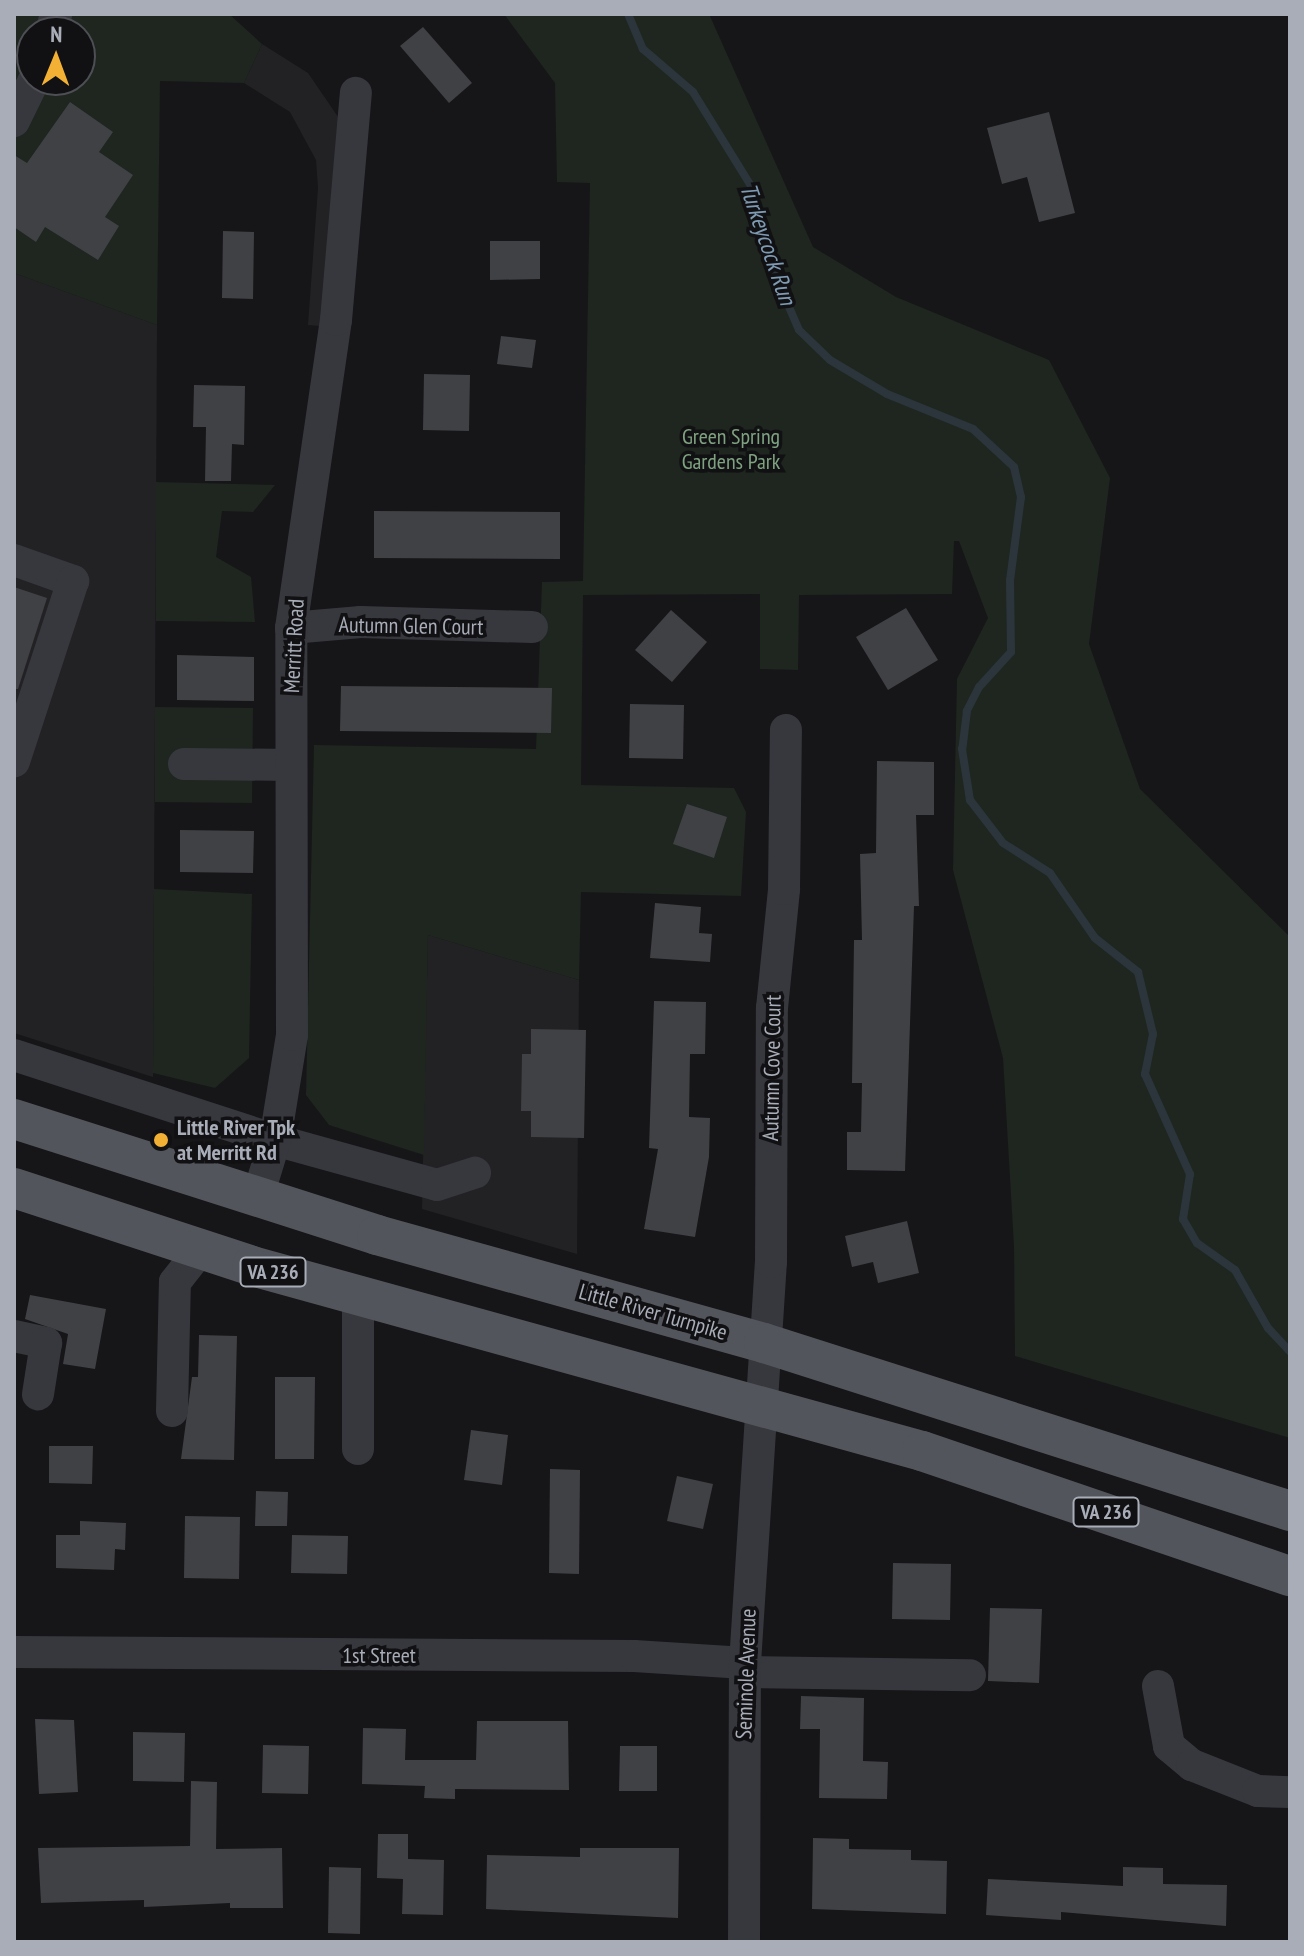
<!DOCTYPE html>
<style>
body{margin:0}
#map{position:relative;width:1304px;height:1956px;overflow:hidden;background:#161618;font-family:"PT Sans Narrow",sans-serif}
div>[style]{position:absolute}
.built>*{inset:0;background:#222225}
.green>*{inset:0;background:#1e261f}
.stream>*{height:8px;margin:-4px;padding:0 4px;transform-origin:4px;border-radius:4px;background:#2c353c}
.building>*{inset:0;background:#404145}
.minor>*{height:32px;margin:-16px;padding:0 16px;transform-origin:16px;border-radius:16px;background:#37383d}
.major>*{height:40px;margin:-20px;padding:0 20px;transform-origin:20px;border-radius:20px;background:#53555c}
.dots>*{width:22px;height:22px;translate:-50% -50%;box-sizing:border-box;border:4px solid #111113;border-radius:50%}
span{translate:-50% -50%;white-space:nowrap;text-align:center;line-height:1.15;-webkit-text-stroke:7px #111113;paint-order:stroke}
.shield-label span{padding:2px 6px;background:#111113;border:2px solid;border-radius:6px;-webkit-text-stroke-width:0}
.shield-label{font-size:20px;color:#a8adb8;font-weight:700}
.park-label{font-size:22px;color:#7fa381}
.street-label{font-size:22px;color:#a8adb8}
.poi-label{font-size:22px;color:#a8adb8;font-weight:700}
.left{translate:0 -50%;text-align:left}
.water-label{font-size:24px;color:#7f9bb3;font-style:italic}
.frame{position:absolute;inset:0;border:16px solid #a8adb8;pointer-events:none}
.north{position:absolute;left:16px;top:16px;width:80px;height:80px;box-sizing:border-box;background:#111113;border:2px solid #4d4f55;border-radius:50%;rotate:1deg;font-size:22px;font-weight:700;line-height:32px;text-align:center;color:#a8adb8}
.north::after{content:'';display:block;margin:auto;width:28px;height:36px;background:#f2b134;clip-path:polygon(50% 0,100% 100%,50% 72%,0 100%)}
</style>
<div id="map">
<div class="built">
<div style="clip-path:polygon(262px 44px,308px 73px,347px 130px,320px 326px,308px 325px,318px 188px,316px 160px,290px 112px,244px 83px)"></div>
<div style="clip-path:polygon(14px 273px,157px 325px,153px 1077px,14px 1033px)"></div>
<div style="clip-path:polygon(428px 935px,579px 980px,577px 1254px,422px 1209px)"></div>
</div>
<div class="green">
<div style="clip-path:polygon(evenodd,14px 14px,229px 14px,262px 44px,244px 83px,160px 81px,157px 325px,14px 273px,14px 14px,32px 32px,80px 32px,80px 80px,32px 80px,32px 32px)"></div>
<div style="clip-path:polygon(504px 14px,709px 14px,813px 247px,896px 297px,1049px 360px,1110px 478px,1089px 644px,1140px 789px,1290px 937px,1290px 1438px,1015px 1356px,1014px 1246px,1003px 1058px,953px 870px,957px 679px,988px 618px,959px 541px,954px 541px,952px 594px,799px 595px,798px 670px,760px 669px,760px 594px,583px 595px,581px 785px,734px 788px,746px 812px,741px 896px,581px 892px,579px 980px,428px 935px,424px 1155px,329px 1125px,306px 1095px,314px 745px,536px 749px,542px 582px,583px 581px,590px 183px,557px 182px,555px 83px)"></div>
<div style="clip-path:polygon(156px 482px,275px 485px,253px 512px,222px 511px,216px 557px,251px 577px,255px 622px,156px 621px)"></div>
<div style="clip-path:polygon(155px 707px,253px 708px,252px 803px,155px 802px)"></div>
<div style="clip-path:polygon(154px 889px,252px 894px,249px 1058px,215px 1088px,153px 1073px)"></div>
</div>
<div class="stream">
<div style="left:628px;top:14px;width:38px;rotate:67deg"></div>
<div style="left:643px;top:49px;width:66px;rotate:40.7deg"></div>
<div style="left:693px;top:92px;width:114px;rotate:58.3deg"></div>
<div style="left:753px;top:189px;width:74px;rotate:77.5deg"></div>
<div style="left:769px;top:261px;width:75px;rotate:66.5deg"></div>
<div style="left:799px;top:330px;width:43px;rotate:44.1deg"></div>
<div style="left:830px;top:360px;width:66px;rotate:30.8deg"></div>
<div style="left:887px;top:394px;width:93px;rotate:22.1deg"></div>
<div style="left:973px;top:429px;width:56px;rotate:42.8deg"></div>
<div style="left:1014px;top:467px;width:31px;rotate:77deg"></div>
<div style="left:1021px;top:497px;width:84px;rotate:97.5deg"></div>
<div style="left:1010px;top:580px;width:72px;rotate:89.2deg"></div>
<div style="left:1011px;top:652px;width:47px;rotate:132.4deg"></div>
<div style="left:979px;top:687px;width:27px;rotate:117deg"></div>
<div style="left:967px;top:711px;width:38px;rotate:97deg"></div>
<div style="left:962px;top:749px;width:52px;rotate:81.1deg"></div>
<div style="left:970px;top:800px;width:54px;rotate:52.5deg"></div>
<div style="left:1003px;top:843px;width:56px;rotate:32.6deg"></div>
<div style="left:1050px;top:873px;width:79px;rotate:55.3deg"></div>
<div style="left:1095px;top:938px;width:55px;rotate:38.3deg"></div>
<div style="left:1138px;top:972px;width:64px;rotate:76.4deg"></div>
<div style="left:1153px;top:1034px;width:41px;rotate:101.3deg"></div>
<div style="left:1145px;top:1074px;width:110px;rotate:65.8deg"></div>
<div style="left:1190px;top:1174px;width:46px;rotate:98.8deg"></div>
<div style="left:1183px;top:1219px;width:28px;rotate:60deg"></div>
<div style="left:1197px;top:1243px;width:47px;rotate:35.4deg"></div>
<div style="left:1235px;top:1270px;width:67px;rotate:60.4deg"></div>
<div style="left:1268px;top:1328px;width:33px;rotate:47deg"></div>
</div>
<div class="building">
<div style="clip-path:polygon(423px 27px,472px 83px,449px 103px,400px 46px)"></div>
<div style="clip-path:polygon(70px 102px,113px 132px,99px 152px,133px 175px,105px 217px,119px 226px,98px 260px,45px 227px,36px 242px,14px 227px,14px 155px,27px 163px)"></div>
<div style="clip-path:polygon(1049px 112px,1075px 213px,1039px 222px,1027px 177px,1002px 184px,987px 128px)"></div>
<div style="clip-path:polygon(223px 231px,254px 232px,253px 299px,222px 298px)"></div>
<div style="clip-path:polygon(490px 241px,540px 241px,540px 279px,490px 280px)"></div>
<div style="clip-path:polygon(501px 336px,536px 340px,532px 368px,497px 364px)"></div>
<div style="clip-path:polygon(424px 374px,470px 375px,469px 431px,423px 430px)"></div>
<div style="clip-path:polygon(194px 385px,245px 386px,244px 445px,232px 444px,231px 481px,205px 481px,206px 427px,193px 427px)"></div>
<div style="clip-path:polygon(374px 511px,560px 512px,560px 559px,374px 558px)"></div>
<div style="clip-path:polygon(14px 587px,47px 598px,18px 689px,14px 689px)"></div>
<div style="clip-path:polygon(906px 608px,938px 660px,888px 690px,856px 637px)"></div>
<div style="clip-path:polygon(671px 610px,707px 642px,672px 682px,635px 650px)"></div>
<div style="clip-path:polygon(177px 655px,254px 657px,254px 701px,177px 700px)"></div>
<div style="clip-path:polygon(341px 686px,552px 688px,551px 733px,340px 731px)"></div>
<div style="clip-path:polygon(630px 704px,684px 705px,683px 759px,629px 758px)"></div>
<div style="clip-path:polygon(877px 761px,934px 762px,934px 815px,916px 815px,919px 906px,914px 906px,905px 1171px,847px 1170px,847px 1132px,861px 1132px,862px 1083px,852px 1083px,854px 940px,862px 940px,860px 854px,876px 853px)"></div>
<div style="clip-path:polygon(687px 804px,727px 817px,714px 858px,673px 844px)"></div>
<div style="clip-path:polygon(180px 830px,254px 831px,253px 873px,180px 872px)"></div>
<div style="clip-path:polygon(655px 903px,701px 907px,699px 933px,712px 934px,710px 962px,650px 958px)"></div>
<div style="clip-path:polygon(654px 1001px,706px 1002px,705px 1054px,690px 1054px,689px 1117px,710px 1118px,709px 1157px,695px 1237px,644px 1229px,658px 1149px,649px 1148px)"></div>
<div style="clip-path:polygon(531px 1029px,586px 1030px,584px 1138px,531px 1137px,531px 1111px,521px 1111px,522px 1054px,531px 1054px)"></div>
<div style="clip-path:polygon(907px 1221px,919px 1273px,878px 1283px,873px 1262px,852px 1267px,845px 1236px)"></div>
<div style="clip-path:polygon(30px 1295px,106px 1309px,95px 1369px,63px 1364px,68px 1334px,25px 1319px)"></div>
<div style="clip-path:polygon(199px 1335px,237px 1336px,234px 1460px,181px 1459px,192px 1377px,198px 1377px)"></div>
<div style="clip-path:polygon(275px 1377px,315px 1377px,314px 1459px,275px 1459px)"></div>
<div style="clip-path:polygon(471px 1430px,508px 1435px,502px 1485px,464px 1480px)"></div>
<div style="clip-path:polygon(49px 1446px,93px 1446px,92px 1484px,49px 1483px)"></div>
<div style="clip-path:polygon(550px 1469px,580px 1470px,579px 1574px,549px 1573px)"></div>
<div style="clip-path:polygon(677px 1476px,713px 1484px,703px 1529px,667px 1521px)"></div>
<div style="clip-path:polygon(256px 1491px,288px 1492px,287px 1526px,255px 1526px)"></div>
<div style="clip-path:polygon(185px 1516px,240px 1517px,239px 1579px,184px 1578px)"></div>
<div style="clip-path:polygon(80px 1521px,126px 1523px,125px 1550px,115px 1549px,114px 1570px,56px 1568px,56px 1535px,80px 1535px)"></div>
<div style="clip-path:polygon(292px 1535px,348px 1536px,347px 1574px,291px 1573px)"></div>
<div style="clip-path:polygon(893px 1563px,951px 1564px,950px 1620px,892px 1619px)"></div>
<div style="clip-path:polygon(990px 1608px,1042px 1609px,1039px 1683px,988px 1681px)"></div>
<div style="clip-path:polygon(801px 1696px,864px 1698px,863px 1761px,888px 1762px,887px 1799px,819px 1798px,820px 1729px,800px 1729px)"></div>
<div style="clip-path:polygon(35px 1719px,74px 1720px,78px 1792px,39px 1794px)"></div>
<div style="clip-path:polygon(477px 1721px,568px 1721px,569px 1790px,455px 1789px,455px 1799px,424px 1798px,425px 1786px,362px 1784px,363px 1728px,406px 1729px,405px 1760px,476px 1760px)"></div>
<div style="clip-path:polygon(133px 1732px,185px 1733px,184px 1782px,133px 1781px)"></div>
<div style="clip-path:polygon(263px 1745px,309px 1746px,308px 1794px,262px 1793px)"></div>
<div style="clip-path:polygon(620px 1746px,657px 1746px,657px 1791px,619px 1791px)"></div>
<div style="clip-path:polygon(191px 1781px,217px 1782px,216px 1849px,282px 1848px,283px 1908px,230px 1908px,230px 1903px,144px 1907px,144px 1900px,41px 1903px,38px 1848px,190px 1846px)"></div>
<div style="clip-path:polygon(378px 1834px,408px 1834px,408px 1859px,444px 1860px,443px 1915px,402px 1914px,403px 1879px,377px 1878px)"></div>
<div style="clip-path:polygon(813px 1838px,849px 1839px,849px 1849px,911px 1850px,911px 1860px,947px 1861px,946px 1914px,812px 1909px)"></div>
<div style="clip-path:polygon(580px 1848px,679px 1848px,678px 1918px,486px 1909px,487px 1855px,580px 1857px)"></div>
<div style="clip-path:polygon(329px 1867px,361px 1868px,360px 1934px,328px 1933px)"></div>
<div style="clip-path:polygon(1123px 1867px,1163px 1868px,1163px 1884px,1227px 1885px,1226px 1926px,1061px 1912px,1061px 1920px,986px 1915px,988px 1879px,1123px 1886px)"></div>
</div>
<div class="minor">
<div style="left:51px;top:32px;width:19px;rotate:-74deg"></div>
<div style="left:14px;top:121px;width:46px;rotate:-64deg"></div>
<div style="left:14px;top:560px;width:63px;rotate:19.6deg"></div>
<div style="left:73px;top:581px;width:190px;rotate:108.1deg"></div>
<div style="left:291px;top:628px;width:70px;rotate:-4.9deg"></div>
<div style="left:361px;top:622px;width:171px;rotate:1.7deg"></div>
<div style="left:184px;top:764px;width:107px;rotate:0.5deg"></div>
<div style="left:14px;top:1055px;width:274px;rotate:18deg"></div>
<div style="left:275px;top:1140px;width:168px;rotate:15.5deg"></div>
<div style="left:437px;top:1185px;width:40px;rotate:-18deg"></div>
<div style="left:257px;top:1199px;width:62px;rotate:-73deg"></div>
<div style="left:275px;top:1140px;width:106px;rotate:-80.8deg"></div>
<div style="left:292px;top:1035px;width:407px;rotate:-90.1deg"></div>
<div style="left:291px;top:628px;width:311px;rotate:-81.7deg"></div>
<div style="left:336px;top:320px;width:228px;rotate:-85deg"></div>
<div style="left:14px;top:1336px;width:33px;rotate:12deg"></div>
<div style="left:46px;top:1343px;width:52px;rotate:98.9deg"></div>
<div style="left:172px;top:1411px;width:129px;rotate:-88.7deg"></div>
<div style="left:175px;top:1282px;width:42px;rotate:-51.8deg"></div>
<div style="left:358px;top:1449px;width:154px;rotate:-90deg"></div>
<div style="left:14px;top:1652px;width:620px;rotate:0.37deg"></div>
<div style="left:634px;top:1656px;width:111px;rotate:3.6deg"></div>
<div style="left:745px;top:1672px;width:225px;rotate:0.8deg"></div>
<div style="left:1158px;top:1686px;width:61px;rotate:79.6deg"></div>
<div style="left:1169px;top:1746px;width:30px;rotate:40deg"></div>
<div style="left:1192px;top:1765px;width:71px;rotate:21.5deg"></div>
<div style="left:1258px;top:1791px;width:32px;rotate:2deg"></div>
<div style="left:744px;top:1942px;width:279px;rotate:-89.8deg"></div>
<div style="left:745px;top:1663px;width:402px;rotate:-86.3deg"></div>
<div style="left:771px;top:1262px;width:254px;rotate:-89.8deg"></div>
<div style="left:772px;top:1008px;width:120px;rotate:-84.2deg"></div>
<div style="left:784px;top:889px;width:159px;rotate:-89.3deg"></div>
</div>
<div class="major">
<div style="left:14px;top:1119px;width:381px;rotate:17.7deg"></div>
<div style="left:377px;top:1235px;width:402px;rotate:15.6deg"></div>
<div style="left:764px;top:1343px;width:552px;rotate:17.71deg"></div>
<div style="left:14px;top:1188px;width:250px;rotate:18.1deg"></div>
<div style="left:252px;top:1266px;width:695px;rotate:15.44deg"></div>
<div style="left:922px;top:1451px;width:389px;rotate:18.8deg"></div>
</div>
<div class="dots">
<div style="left:161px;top:1140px;background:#f2b134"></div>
</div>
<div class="shield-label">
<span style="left:273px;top:1272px">VA 236</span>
<span style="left:1106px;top:1512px">VA 236</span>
</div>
<div class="park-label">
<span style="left:731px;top:449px">Green Spring<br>Gardens Park</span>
</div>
<div class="street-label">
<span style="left:411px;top:626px;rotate:1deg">Autumn Glen Court</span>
<span style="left:294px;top:646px;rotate:-87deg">Merritt Road</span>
<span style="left:772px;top:1068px;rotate:-89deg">Autumn Cove Court</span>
<span style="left:653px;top:1312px;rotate:16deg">Little River Turnpike</span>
<span style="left:379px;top:1656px">1st Street</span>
<span style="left:746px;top:1674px;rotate:-88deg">Seminole Avenue</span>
</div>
<div class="poi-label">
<span class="left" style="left:177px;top:1140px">Little River Tpk<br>at Merritt Rd</span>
</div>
<div class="water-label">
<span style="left:768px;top:244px;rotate:71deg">Turkeycock Run</span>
</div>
<div class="frame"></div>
<div class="north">N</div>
</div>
